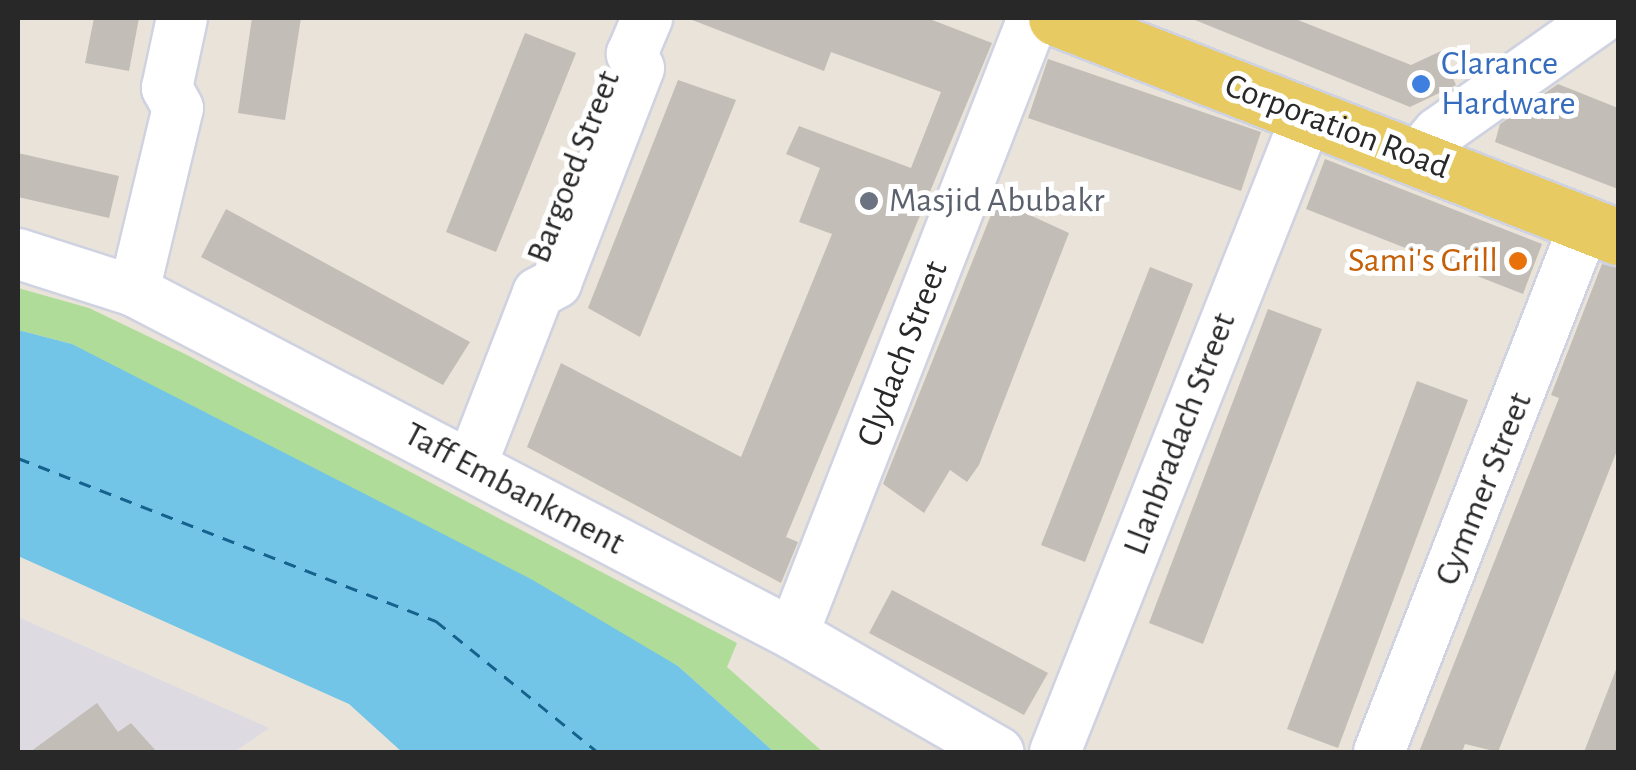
<!DOCTYPE html>
<style>
body{margin:0}
#map{position:relative;width:1636px;height:770px;overflow:hidden;background:#e9e3da;font-family:"Alegreya Sans",sans-serif}
div>[style]{position:absolute}
.industrial>*{inset:0;background:#dddae2}
.green>*{inset:0;background:#afdd99}
.water>*{inset:0;background:#72c5e6}
.ferry>*{height:2.5px;margin-top:-1.25px;transform-origin:0;background:repeating-linear-gradient(90deg,#15628e 0 12px,transparent 0 22px)}
.building>*{inset:0;background:#c2bdb6}
.roads{filter:drop-shadow(2px 0 #cfd2e0) drop-shadow(-2px 0 #cfd2e0) drop-shadow(0 2px #cfd2e0) drop-shadow(0 -2px #cfd2e0)}
.minor>*{height:50px;margin:-25px;padding:0 25px;transform-origin:25px;border-radius:25px;background:#fff}
.major>*{height:55px;margin:-27.5px;padding:0 27.5px;transform-origin:27.5px;border-radius:27.5px;background:#e7ca62}
.dots>*{width:28px;height:28px;translate:-50% -50%;box-sizing:border-box;border:5px solid #fff;border-radius:50%}
span{translate:-50% -50%;white-space:nowrap;text-align:center;line-height:1.15;-webkit-text-stroke:10px #fff;paint-order:stroke}
.shop-label{font-size:35px;color:#366cbe}
.left{translate:0 -50%;text-align:left}
.street-label{font-size:35px;color:#282828}
.worship-label{font-size:35px;color:#5b616d}
.food-label{font-size:35px;color:#c56008}
.right{translate:-100% -50%;text-align:right}
.frame{position:absolute;inset:0;border:20px solid #282828;pointer-events:none}
</style>
<div id="map">
<div class="industrial">
<div style="clip-path:polygon(18px 617px,269px 728px,234px 752px,18px 752px)"></div>
</div>
<div class="green">
<div style="clip-path:polygon(18px 288px,89px 308px,187px 355px,737px 643px,727px 667px,823px 752px,774px 752px,678px 666px,72px 344px,18px 330px)"></div>
</div>
<div class="water">
<div style="clip-path:polygon(18px 330px,72px 344px,531px 579px,678px 666px,774px 752px,402px 752px,349px 704px,18px 556px)"></div>
</div>
<div class="ferry">
<div style="left:18px;top:458px;width:449px;rotate:21.3deg"></div>
<div style="left:436px;top:621px;width:208px;rotate:39deg"></div>
</div>
<div class="building">
<div style="clip-path:polygon(94px 18px,139px 18px,129px 71px,85px 63px)"></div>
<div style="clip-path:polygon(252px 18px,301px 18px,285px 120px,238px 113px)"></div>
<div style="clip-path:polygon(687px 18px,927px 18px,992px 43px,786px 537px,798px 542px,781px 583px,527px 447px,561px 363px,741px 457px,832px 234px,799px 222px,820px 168px,786px 154px,799px 126px,911px 168px,941px 92px,831px 52px,824px 71px)"></div>
<div style="clip-path:polygon(1190px 18px,1293px 18px,1411px 65px,1441px 51px,1456px 85px,1410px 107px)"></div>
<div style="clip-path:polygon(525px 33px,576px 53px,496px 252px,446px 232px)"></div>
<div style="clip-path:polygon(1048px 59px,1261px 132px,1241px 191px,1028px 118px)"></div>
<div style="clip-path:polygon(678px 80px,736px 100px,640px 337px,588px 308px)"></div>
<div style="clip-path:polygon(1558px 84px,1618px 108px,1618px 189px,1495px 142px,1500px 124px)"></div>
<div style="clip-path:polygon(18px 153px,119px 176px,109px 218px,18px 197px)"></div>
<div style="clip-path:polygon(1325px 159px,1542px 244px,1523px 294px,1306px 209px)"></div>
<div style="clip-path:polygon(997px 200px,1069px 233px,979px 465px,967px 482px,950px 470px,924px 513px,883px 484px)"></div>
<div style="clip-path:polygon(226px 209px,470px 342px,443px 385px,201px 257px)"></div>
<div style="clip-path:polygon(1602px 264px,1618px 268px,1618px 448px,1498px 752px,1465px 744px,1462px 752px,1419px 752px,1559px 398px,1551px 395px)"></div>
<div style="clip-path:polygon(1150px 267px,1193px 284px,1085px 562px,1041px 545px)"></div>
<div style="clip-path:polygon(1268px 309px,1322px 329px,1203px 644px,1149px 623px)"></div>
<div style="clip-path:polygon(1417px 381px,1468px 400px,1338px 748px,1287px 729px)"></div>
<div style="clip-path:polygon(892px 590px,1048px 673px,1024px 715px,869px 633px)"></div>
<div style="clip-path:polygon(1618px 667px,1618px 752px,1584px 752px,1617px 667px)"></div>
<div style="clip-path:polygon(97px 703px,118px 732px,131px 723px,157px 752px,30px 752px)"></div>
</div>
<div class="roads">
<div class="minor">
<div style="left:632px;top:54px;width:39px;rotate:-67deg"></div>
<div style="left:1416px;top:159px;width:34px;rotate:-50deg"></div>
<div style="left:1438px;top:133px;width:199px;rotate:-35.2deg"></div>
<div style="left:18px;top:254px;width:122px;rotate:17.7deg"></div>
<div style="left:134px;top:291px;width:743px;rotate:27.5deg"></div>
<div style="left:793px;top:634px;width:237px;rotate:29.9deg"></div>
<div style="left:134px;top:291px;width:188px;rotate:-76.5deg"></div>
<div style="left:178px;top:108px;width:23px;rotate:-119deg"></div>
<div style="left:167px;top:88px;width:72px;rotate:-77.9deg"></div>
<div style="left:471px;top:466px;width:186px;rotate:-68.8deg"></div>
<div style="left:538px;top:293px;width:21px;rotate:-29deg"></div>
<div style="left:556px;top:283px;width:230px;rotate:-68.9deg"></div>
<div style="left:639px;top:68px;width:16px;rotate:-117deg"></div>
<div style="left:793px;top:634px;width:661px;rotate:-68.71deg"></div>
<div style="left:1055px;top:752px;width:684px;rotate:-68.39deg"></div>
<div style="left:1379px;top:752px;width:567px;rotate:-68.69deg"></div>
</div>
<div class="major">
<div style="left:1056px;top:18px;width:603px;rotate:21.29deg"></div>
</div>
</div>
<div class="dots">
<div style="left:1421px;top:84px;background:#3f7fe0"></div>
<div style="left:869px;top:201px;background:#6b7280"></div>
<div style="left:1518px;top:261px;background:#e8710a"></div>
</div>
<div class="shop-label">
<span class="left" style="left:1441px;top:84px">Clarance<br>Hardware</span>
</div>
<div class="street-label">
<span style="left:1337px;top:127px;rotate:21deg">Corporation Road</span>
<span style="left:574px;top:167px;rotate:-69deg">Bargoed Street</span>
<span style="left:903px;top:354px;rotate:-69deg">Clydach Street</span>
<span style="left:1180px;top:434px;rotate:-69deg">Llanbradach Street</span>
<span style="left:514px;top:489px;rotate:28deg">Taff Embankment</span>
<span style="left:1484px;top:489px;rotate:-68deg">Cymmer Street</span>
</div>
<div class="worship-label">
<span class="left" style="left:889px;top:201px">Masjid Abubakr</span>
</div>
<div class="food-label">
<span class="right" style="left:1498px;top:261px">Sami's Grill</span>
</div>
<div class="frame"></div>
</div>
